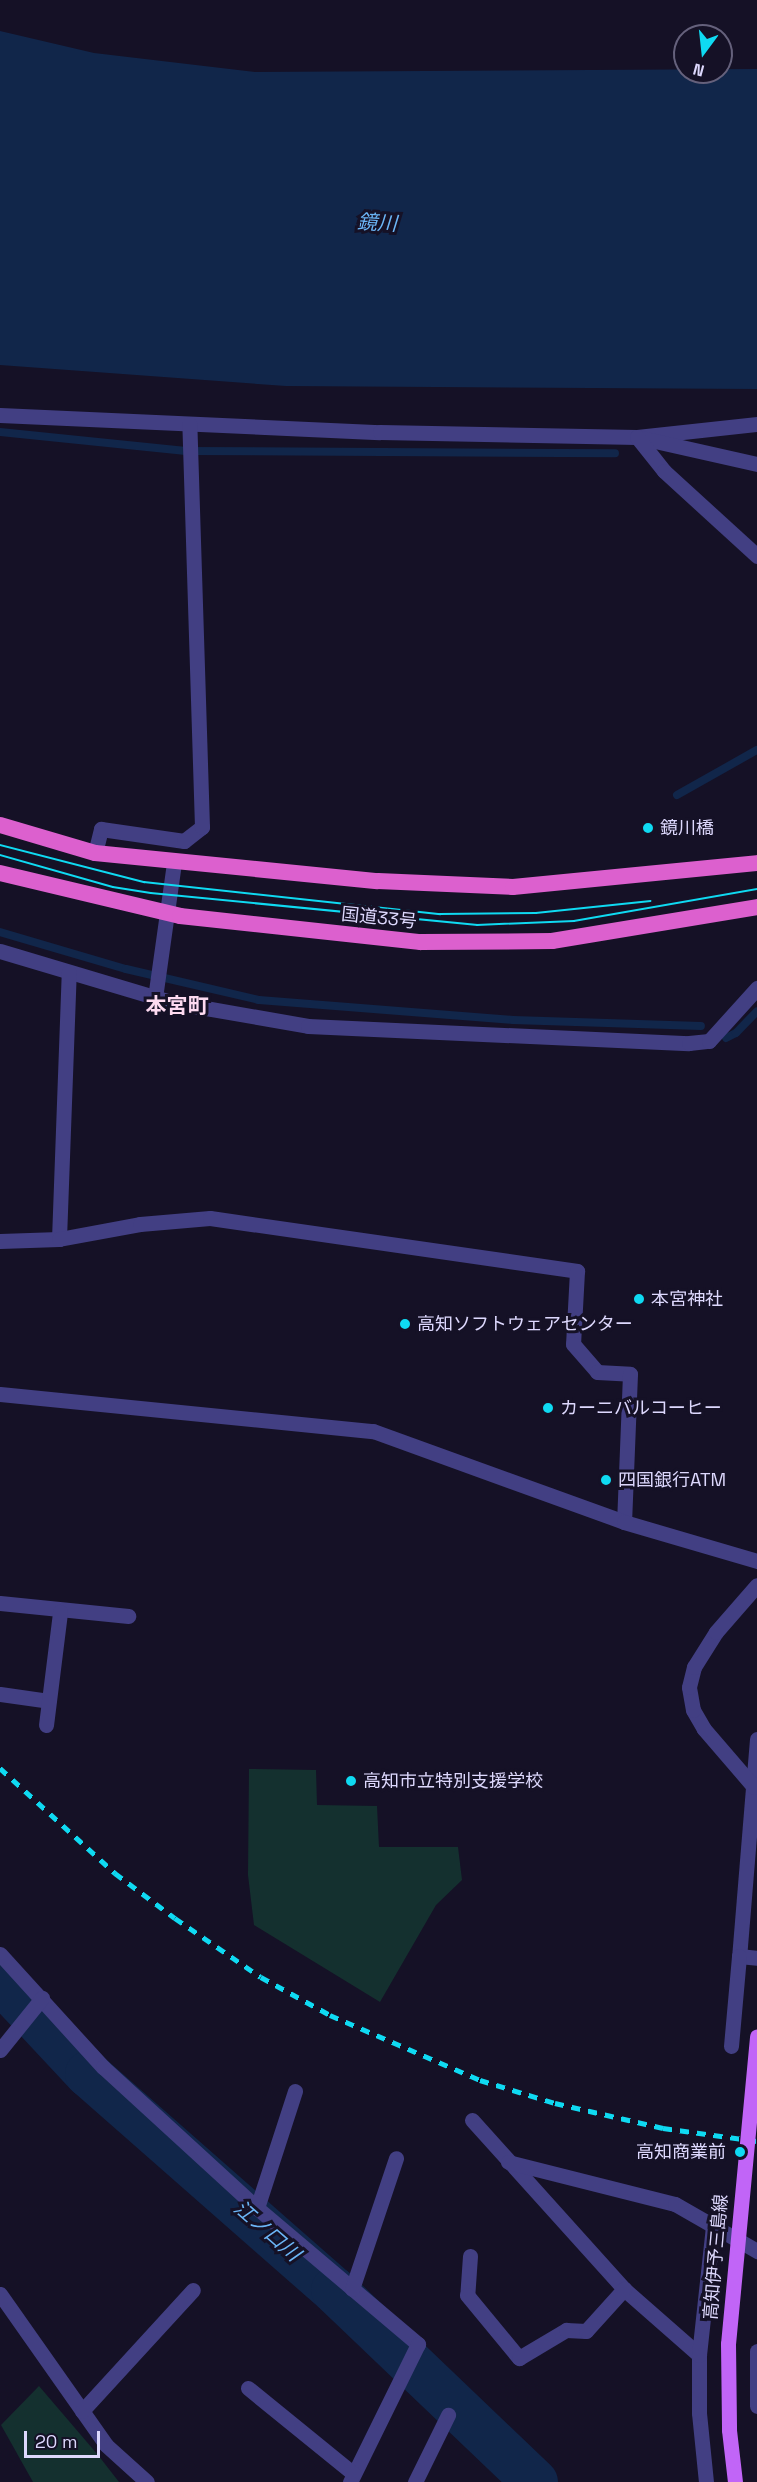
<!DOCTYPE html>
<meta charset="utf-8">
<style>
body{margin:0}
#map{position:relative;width:757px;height:2482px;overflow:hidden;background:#151126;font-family:"Space Grotesk","Noto Sans JP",sans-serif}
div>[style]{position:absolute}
.green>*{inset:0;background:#14302f}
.water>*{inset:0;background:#11264a}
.stream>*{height:8px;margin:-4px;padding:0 4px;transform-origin:4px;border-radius:4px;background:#11264a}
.river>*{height:46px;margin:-23px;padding:0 23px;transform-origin:23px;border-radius:23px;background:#11264a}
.minor>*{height:15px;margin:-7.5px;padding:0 7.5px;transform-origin:7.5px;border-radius:7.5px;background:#423f83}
.primary>*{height:15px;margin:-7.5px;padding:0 7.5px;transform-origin:7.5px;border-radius:7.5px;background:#c165f7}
.trunk>*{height:16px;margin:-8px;padding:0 8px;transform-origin:8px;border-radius:8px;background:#dc60ce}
.tram>*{height:1.5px;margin:-0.75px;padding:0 0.75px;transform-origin:0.75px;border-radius:0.75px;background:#0fdaf2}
.rail>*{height:4.5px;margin-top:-2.25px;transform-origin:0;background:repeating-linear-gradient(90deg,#0fdaf2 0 9px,transparent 0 17px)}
.primary-bridge>*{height:15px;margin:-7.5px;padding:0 7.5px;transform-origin:7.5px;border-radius:7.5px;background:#c165f7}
.dots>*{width:16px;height:16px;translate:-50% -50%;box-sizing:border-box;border:3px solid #151126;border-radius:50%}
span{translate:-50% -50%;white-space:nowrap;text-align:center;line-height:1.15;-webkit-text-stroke:6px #151126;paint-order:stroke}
.poi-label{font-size:18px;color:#ddd8fd}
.left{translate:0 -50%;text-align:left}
.right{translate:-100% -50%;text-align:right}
.street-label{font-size:18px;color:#ddd8fd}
.water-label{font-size:20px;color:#6cb6f7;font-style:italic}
.quarter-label{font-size:21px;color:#fddaf0;font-weight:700}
.north{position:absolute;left:673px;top:24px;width:60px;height:60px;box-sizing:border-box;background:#151126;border:2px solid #65617c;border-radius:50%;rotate:195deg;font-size:16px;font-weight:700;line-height:24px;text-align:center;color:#ddd8fd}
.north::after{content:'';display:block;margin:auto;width:21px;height:27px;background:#0fdaf2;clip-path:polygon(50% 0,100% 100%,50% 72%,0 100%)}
.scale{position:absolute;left:24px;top:2431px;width:76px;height:27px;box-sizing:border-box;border:3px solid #ddd8fd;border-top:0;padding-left:8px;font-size:18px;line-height:21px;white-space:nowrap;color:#ddd8fd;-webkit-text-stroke:4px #151126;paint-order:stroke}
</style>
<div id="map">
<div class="green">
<div style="clip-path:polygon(249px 1769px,316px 1770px,317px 1805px,377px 1806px,379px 1847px,458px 1847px,462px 1880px,436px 1905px,380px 2002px,254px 1925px,248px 1875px)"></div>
<div style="clip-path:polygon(39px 2386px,98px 2455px,119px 2482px,33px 2482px,1px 2425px)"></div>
</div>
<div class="water">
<div style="clip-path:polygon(0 31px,94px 53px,255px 72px,757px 69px,757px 389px,286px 386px,0 365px)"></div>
</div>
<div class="stream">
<div style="left:0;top:432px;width:187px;rotate:5.8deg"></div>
<div style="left:186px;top:451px;width:429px;rotate:0.3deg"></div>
<div style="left:677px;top:795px;width:92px;rotate:-29.4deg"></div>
<div style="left:0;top:932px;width:131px;rotate:16.4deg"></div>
<div style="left:126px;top:969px;width:137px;rotate:13.1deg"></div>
<div style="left:259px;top:1000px;width:255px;rotate:4.5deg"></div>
<div style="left:513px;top:1020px;width:188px;rotate:1.8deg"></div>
<div style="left:726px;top:1038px;width:11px;rotate:-27deg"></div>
<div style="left:736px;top:1033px;width:30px;rotate:-46deg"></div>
</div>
<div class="river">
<div style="left:0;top:1980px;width:129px;rotate:46.9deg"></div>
<div style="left:88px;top:2074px;width:327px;rotate:41.3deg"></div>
<div style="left:334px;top:2290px;width:278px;rotate:43.7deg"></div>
</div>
<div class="minor">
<div style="left:0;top:415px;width:380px;rotate:2.6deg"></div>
<div style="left:380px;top:432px;width:257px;rotate:1.1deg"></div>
<div style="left:637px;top:437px;width:121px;rotate:-6.2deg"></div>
<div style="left:757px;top:464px;width:123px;rotate:-167.3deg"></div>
<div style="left:637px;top:437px;width:43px;rotate:51.5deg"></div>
<div style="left:664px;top:471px;width:126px;rotate:42.4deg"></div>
<div style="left:95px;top:853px;width:25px;rotate:-76deg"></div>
<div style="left:101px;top:829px;width:84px;rotate:8.2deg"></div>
<div style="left:184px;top:841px;width:23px;rotate:-38deg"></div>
<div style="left:202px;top:827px;width:403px;rotate:-91.8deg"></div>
<div style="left:0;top:951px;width:178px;rotate:16.6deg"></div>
<div style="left:171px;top:1002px;width:139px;rotate:9.9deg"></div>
<div style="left:308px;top:1026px;width:381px;rotate:2.6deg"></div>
<div style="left:689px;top:1043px;width:20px;rotate:-6deg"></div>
<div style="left:709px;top:1041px;width:72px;rotate:-47.8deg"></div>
<div style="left:155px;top:998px;width:136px;rotate:-82deg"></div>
<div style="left:59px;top:1239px;width:267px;rotate:-87.9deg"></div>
<div style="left:0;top:1241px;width:59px;rotate:-1.9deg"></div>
<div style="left:59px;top:1239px;width:82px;rotate:-10.5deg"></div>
<div style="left:140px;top:1224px;width:70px;rotate:-4.9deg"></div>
<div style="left:210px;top:1218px;width:371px;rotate:8.2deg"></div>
<div style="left:577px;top:1271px;width:73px;rotate:93.1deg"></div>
<div style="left:573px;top:1344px;width:37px;rotate:49deg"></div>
<div style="left:597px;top:1372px;width:33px;rotate:3deg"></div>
<div style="left:630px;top:1374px;width:148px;rotate:92.3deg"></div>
<div style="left:0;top:1394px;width:375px;rotate:5.7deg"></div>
<div style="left:373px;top:1431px;width:267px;rotate:19.9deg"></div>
<div style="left:624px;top:1522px;width:139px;rotate:16.3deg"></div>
<div style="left:0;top:1603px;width:129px;rotate:5.8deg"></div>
<div style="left:0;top:1694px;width:49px;rotate:8.1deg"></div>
<div style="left:46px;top:1725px;width:114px;rotate:-82.9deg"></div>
<div style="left:757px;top:1739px;width:218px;rotate:94.7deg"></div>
<div style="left:739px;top:1956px;width:18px;rotate:6deg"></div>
<div style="left:754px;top:1787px;width:77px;rotate:-130.8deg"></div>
<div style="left:704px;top:1729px;width:22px;rotate:-120deg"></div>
<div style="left:693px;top:1710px;width:23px;rotate:-100deg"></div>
<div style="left:689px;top:1687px;width:21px;rotate:-76deg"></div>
<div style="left:694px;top:1667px;width:41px;rotate:-57.8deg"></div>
<div style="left:716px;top:1632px;width:62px;rotate:-48.9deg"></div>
<div style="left:0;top:1954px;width:153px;rotate:47.7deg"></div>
<div style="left:103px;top:2067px;width:209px;rotate:42.5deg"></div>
<div style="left:257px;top:2208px;width:211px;rotate:40.2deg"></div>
<div style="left:418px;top:2344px;width:154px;rotate:116.2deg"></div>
<div style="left:731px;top:2046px;width:90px;rotate:-84.9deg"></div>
<div style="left:0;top:2050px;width:67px;rotate:-51.1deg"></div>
<div style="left:472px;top:2120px;width:227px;rotate:48deg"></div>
<div style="left:624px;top:2289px;width:100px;rotate:41.3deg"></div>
<div style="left:508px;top:2162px;width:172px;rotate:14.1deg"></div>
<div style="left:675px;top:2204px;width:95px;rotate:29.8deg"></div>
<div style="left:257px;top:2208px;width:123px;rotate:-72deg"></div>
<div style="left:470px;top:2256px;width:39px;rotate:94deg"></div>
<div style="left:467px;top:2295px;width:82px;rotate:50.5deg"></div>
<div style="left:519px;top:2358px;width:55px;rotate:-30.8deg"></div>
<div style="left:566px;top:2330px;width:20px;rotate:3deg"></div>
<div style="left:586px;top:2331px;width:57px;rotate:-47.9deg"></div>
<div style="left:352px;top:2289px;width:138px;rotate:-71.4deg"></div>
<div style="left:0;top:2294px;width:184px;rotate:54.9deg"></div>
<div style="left:106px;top:2445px;width:55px;rotate:42.1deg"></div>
<div style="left:757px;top:2351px;width:55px;rotate:90deg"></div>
<div style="left:248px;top:2388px;width:136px;rotate:39.1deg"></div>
<div style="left:82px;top:2411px;width:164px;rotate:-47.5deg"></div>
<div style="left:415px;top:2482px;width:75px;rotate:-63.8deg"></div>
<div style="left:706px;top:2482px;width:69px;rotate:-95.8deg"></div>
<div style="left:699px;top:2413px;width:58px;rotate:-90deg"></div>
<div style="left:699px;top:2355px;width:129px;rotate:-83.8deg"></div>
</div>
<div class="primary">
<div style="left:728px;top:2344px;width:86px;rotate:89.3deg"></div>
<div style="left:729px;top:2430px;width:52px;rotate:83.4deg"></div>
</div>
<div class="trunk">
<div style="left:0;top:825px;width:99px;rotate:16.4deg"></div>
<div style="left:95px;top:853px;width:284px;rotate:5.7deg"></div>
<div style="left:378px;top:881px;width:135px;rotate:2.5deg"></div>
<div style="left:513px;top:887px;width:245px;rotate:-5.6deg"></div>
<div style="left:0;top:873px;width:185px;rotate:13.4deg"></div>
<div style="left:180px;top:916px;width:242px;rotate:6.2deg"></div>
<div style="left:421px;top:942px;width:131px;rotate:-0.4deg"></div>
<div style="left:552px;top:941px;width:208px;rotate:-9.4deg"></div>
</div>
<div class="tram">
<div style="left:0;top:845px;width:149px;rotate:14.4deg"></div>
<div style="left:144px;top:882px;width:298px;rotate:6.2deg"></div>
<div style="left:440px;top:914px;width:96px;rotate:-0.6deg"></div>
<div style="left:536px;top:913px;width:115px;rotate:-6deg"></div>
<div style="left:0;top:855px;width:117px;rotate:15.8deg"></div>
<div style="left:113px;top:887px;width:38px;rotate:9deg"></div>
<div style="left:151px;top:893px;width:328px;rotate:5.6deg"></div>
<div style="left:477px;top:925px;width:97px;rotate:-2.4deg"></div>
<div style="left:574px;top:921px;width:186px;rotate:-9.9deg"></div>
</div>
<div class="rail">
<div style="left:0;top:1768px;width:156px;rotate:42.4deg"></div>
<div style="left:115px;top:1873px;width:75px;rotate:36.9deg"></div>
<div style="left:175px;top:1918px;width:104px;rotate:34.5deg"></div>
<div style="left:261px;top:1977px;width:79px;rotate:28.8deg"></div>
<div style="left:330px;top:2015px;width:163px;rotate:23.4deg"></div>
<div style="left:480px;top:2080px;width:78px;rotate:17deg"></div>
<div style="left:555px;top:2103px;width:111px;rotate:13deg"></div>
<div style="left:663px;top:2128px;width:95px;rotate:7.9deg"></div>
</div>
<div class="primary-bridge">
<div style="left:728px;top:2344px;width:309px;rotate:-84.6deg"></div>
</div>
<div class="dots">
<div style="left:648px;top:828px;background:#0fdaf2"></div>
<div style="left:639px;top:1299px;background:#0fdaf2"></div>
<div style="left:405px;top:1324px;background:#0fdaf2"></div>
<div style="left:548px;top:1408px;background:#0fdaf2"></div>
<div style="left:606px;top:1480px;background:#0fdaf2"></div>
<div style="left:351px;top:1781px;background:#0fdaf2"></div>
<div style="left:740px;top:2152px;background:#0fdaf2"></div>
</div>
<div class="poi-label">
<span class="left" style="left:660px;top:828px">鏡川橋</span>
<span class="left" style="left:651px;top:1299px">本宮神社</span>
<span class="left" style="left:417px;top:1324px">高知ソフトウェアセンター</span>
<span class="left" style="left:560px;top:1408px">カーニバルコーヒー</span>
<span class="left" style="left:618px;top:1480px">四国銀行ATM</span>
<span class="left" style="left:363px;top:1781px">高知市立特別支援学校</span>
<span class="right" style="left:726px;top:2152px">高知商業前</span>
</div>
<div class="street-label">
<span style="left:379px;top:918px;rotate:6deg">国道33号</span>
<span style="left:716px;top:2257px;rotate:-85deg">高知伊予三島線</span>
</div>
<div class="water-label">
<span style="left:377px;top:223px;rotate:3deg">鏡川</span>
<span style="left:267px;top:2231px;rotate:41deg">江ノ口川</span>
</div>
<div class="quarter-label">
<span style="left:177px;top:1006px">本宮町</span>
</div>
<div class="north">N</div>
<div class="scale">20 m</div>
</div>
